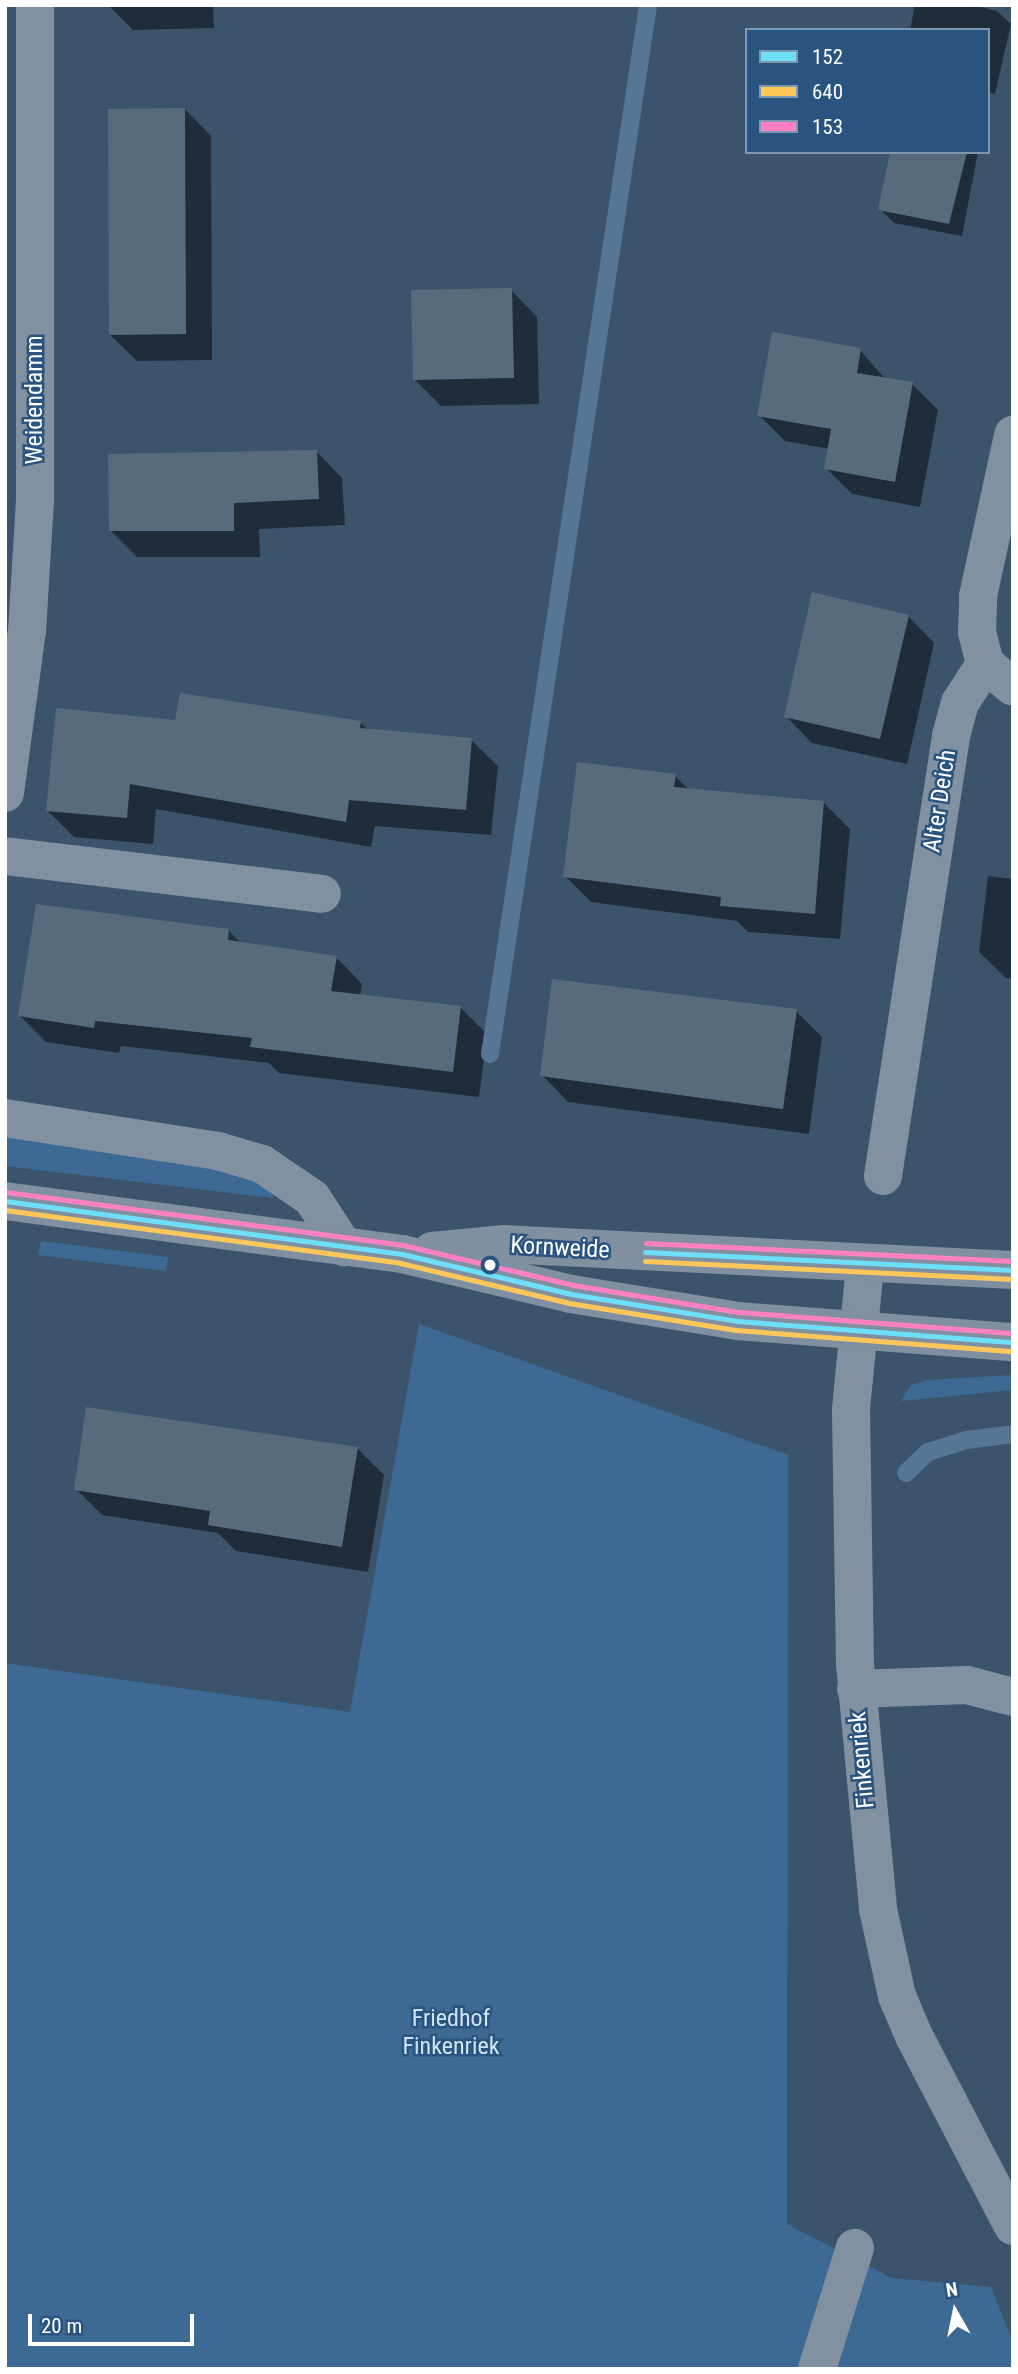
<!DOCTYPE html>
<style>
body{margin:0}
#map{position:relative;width:1018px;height:2374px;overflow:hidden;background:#3c546b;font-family:"Roboto Condensed",sans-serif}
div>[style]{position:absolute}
.green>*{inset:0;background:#3d6a95}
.shadow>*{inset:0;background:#0007}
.stream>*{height:18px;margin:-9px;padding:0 9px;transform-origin:9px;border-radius:9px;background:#577693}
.building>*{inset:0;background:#576b7d}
.minor>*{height:38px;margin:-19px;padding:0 19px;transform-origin:19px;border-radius:19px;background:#8291a1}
.major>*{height:38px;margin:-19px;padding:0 19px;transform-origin:19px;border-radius:19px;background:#8090a1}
.bus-1>*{height:5px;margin:-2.5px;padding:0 2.5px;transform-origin:2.5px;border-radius:2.5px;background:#6ddff8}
.bus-2>*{height:5px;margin:-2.5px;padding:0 2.5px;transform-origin:2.5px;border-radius:2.5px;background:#fdc75a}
.bus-3>*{height:5px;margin:-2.5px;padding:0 2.5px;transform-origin:2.5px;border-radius:2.5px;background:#ff80c5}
.dots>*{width:19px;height:19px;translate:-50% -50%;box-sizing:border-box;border:4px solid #28547f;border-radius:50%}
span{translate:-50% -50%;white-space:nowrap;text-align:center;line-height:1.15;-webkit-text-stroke:5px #28547f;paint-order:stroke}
.street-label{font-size:24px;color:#fff}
.park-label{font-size:24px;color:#d2e4f4}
.frame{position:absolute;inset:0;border:7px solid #fff;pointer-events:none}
.legend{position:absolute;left:745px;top:28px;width:245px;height:126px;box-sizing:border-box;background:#28547f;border:2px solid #7e98b2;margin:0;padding:9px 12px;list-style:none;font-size:21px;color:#fff}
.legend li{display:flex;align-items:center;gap:14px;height:35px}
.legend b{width:35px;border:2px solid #7e98b2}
.north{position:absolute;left:920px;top:2276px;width:70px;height:70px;-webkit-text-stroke:5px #28547f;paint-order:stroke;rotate:351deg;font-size:19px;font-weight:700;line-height:28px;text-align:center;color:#fff}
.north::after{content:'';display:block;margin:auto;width:24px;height:32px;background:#fff;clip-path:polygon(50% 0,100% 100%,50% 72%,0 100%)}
.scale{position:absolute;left:28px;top:2314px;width:166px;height:32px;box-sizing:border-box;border:4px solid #fff;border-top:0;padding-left:9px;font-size:21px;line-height:24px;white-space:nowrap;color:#fff;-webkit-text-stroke:5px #28547f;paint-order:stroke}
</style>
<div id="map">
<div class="green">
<div style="clip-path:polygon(5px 1137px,216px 1164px,272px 1190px,273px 1198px,5px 1166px)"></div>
<div style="clip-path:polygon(41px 1241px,168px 1257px,166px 1271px,38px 1255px)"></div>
<div style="clip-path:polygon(419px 1324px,788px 1455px,787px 2224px,892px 2278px,991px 2287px,1013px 2342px,1013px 2369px,5px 2369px,5px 1663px,350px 1712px)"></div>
<div style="clip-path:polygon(1013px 1375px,1013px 1390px,901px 1401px,911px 1385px,927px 1380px)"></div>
</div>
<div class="shadow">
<div style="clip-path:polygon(108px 5px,213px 5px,214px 28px,133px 30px)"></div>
<div style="clip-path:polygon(915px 5px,973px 5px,997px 11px,1011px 24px,995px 94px,990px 93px,988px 101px,988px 30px,910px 30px)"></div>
<div style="clip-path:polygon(185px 109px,211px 136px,212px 360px,137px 361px,110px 335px)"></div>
<div style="clip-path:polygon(891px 152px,978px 152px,962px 236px,894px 223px,880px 209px)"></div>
<div style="clip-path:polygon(511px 290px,537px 317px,539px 404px,441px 406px,414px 379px)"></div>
<div style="clip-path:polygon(860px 350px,886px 380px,912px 384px,938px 410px,920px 507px,852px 494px,826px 468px,829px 449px,785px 441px,759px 415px)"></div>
<div style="clip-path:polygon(316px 451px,342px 478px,345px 525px,259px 529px,260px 557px,137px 557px,111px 531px)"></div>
<div style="clip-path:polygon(908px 616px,934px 643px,907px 764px,812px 743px,786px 716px)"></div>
<div style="clip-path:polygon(177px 722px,361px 723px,369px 731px,471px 740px,498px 766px,491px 835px,375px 826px,371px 847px,156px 809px,153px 844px,74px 837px,48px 811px)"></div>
<div style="clip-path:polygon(675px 776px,689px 790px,823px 802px,850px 829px,840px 939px,748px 932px,737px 921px,591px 902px,565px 876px)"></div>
<div style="clip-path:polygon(988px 876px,1013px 879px,1013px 979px,1006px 978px,979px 952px)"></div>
<div style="clip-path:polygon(228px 930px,241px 943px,336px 957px,362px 984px,360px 996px,461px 1008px,487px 1034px,479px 1097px,279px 1073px,269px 1063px,121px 1046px,119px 1053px,46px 1042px,20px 1016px)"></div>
<div style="clip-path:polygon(796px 1011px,822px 1037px,809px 1134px,568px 1102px,542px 1075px)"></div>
<div style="clip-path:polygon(358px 1449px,384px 1475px,368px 1572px,236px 1551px,218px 1533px,102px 1515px,76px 1489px)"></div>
</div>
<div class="stream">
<div style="left:490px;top:1054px;width:1061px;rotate:-81.43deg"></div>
<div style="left:906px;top:1473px;width:30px;rotate:-44deg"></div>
<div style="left:928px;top:1452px;width:41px;rotate:-17.1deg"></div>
<div style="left:967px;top:1440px;width:46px;rotate:-7.4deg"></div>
</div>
<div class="building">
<div style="clip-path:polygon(185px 108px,186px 334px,109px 335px,108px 109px)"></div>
<div style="clip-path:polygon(890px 152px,967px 152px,949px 224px,878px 210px)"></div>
<div style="clip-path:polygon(512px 288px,514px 378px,413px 380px,411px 290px)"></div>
<div style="clip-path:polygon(772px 332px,861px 348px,857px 373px,913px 382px,895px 482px,824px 469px,831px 429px,757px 416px)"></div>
<div style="clip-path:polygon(317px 450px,319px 499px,234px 503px,234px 531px,109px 531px,108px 454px)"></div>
<div style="clip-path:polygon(812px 592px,909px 615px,880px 739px,784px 717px)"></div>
<div style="clip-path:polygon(180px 693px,361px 721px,360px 728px,472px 738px,466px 810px,349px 800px,346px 822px,130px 784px,127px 818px,46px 811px,56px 708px,175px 720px)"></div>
<div style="clip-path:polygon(577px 762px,676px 774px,674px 787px,824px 801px,815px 914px,720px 906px,721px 897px,563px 877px)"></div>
<div style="clip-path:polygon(36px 904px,229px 929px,228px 940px,337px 956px,331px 991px,461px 1006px,453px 1072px,250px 1047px,252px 1038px,95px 1021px,94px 1028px,18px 1016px)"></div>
<div style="clip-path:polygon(552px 979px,797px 1009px,783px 1109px,540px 1076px)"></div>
<div style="clip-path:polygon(86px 1407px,358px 1447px,342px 1547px,208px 1525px,210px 1511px,74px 1490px)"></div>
</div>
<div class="minor">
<div style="left:985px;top:664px;width:36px;rotate:39deg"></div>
<div style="left:5px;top:793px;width:163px;rotate:-82.3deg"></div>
<div style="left:27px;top:631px;width:132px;rotate:-86.5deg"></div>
<div style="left:35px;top:499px;width:494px;rotate:-90deg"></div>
<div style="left:5px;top:856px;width:319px;rotate:6.8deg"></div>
<div style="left:5px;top:1118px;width:216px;rotate:8.8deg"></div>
<div style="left:218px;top:1151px;width:46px;rotate:16.5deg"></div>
<div style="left:262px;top:1164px;width:60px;rotate:34.2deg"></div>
<div style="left:312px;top:1198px;width:59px;rotate:56.9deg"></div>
<div style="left:883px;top:1176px;width:445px;rotate:-81.2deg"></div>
<div style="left:951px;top:736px;width:34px;rotate:-75deg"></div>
<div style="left:960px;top:703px;width:46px;rotate:-57.3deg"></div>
<div style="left:985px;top:664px;width:32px;rotate:-104deg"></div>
<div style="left:977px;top:633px;width:37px;rotate:-88deg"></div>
<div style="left:978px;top:596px;width:165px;rotate:-77.7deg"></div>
<div style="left:865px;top:1266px;width:145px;rotate:95.6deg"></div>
<div style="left:851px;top:1410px;width:254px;rotate:89.1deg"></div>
<div style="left:855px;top:1664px;width:246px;rotate:84.6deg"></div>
<div style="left:878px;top:1909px;width:89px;rotate:77.7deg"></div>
<div style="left:897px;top:1996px;width:43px;rotate:67deg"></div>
<div style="left:914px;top:2036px;width:214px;rotate:62.5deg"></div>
<div style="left:856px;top:1689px;width:111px;rotate:-2.1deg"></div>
<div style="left:967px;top:1685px;width:48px;rotate:14.6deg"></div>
<div style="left:817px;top:2369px;width:127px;rotate:-72.6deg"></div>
</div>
<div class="major">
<div style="left:5px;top:1201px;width:401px;rotate:7.6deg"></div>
<div style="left:402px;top:1254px;width:174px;rotate:13.3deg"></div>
<div style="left:571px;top:1294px;width:168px;rotate:9.2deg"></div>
<div style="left:737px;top:1321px;width:277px;rotate:4.4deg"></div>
<div style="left:432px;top:1251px;width:73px;rotate:-5.5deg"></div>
<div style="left:505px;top:1244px;width:509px;rotate:2.93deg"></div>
</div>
<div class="bus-1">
<div style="left:5px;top:1201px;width:401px;rotate:7.6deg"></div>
<div style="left:402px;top:1254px;width:174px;rotate:13.3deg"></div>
<div style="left:571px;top:1294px;width:168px;rotate:9.2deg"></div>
<div style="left:737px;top:1321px;width:277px;rotate:4.4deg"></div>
<div style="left:645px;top:1252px;width:368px;rotate:2.8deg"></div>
</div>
<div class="bus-2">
<div style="left:5px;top:1210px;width:399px;rotate:7.6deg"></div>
<div style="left:400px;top:1263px;width:174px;rotate:13.3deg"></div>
<div style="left:569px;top:1303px;width:169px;rotate:9.2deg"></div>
<div style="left:736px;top:1330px;width:277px;rotate:4.4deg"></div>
<div style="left:645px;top:1261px;width:368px;rotate:2.8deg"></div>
</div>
<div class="bus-3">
<div style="left:6px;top:1192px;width:401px;rotate:7.6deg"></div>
<div style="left:403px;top:1245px;width:175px;rotate:13.2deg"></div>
<div style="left:573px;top:1285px;width:167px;rotate:9.3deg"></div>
<div style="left:738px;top:1312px;width:276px;rotate:4.4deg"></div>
<div style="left:646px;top:1243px;width:367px;rotate:2.8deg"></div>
</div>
<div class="dots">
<div style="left:490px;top:1265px;background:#fff"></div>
</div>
<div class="street-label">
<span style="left:35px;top:400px;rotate:-90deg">Weidendamm</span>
<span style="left:940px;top:801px;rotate:-81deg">Alter Deich</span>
<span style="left:560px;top:1248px;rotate:3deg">Kornweide</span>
<span style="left:862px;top:1760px;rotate:-95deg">Finkenriek</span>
</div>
<div class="park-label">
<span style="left:451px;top:2033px">Friedhof<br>Finkenriek</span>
</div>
<div class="frame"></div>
<ul class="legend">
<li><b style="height:9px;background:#6ddff8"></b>152</li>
<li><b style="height:9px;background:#fdc75a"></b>640</li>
<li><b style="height:9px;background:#ff80c5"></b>153</li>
</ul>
<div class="north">N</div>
<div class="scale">20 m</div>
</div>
